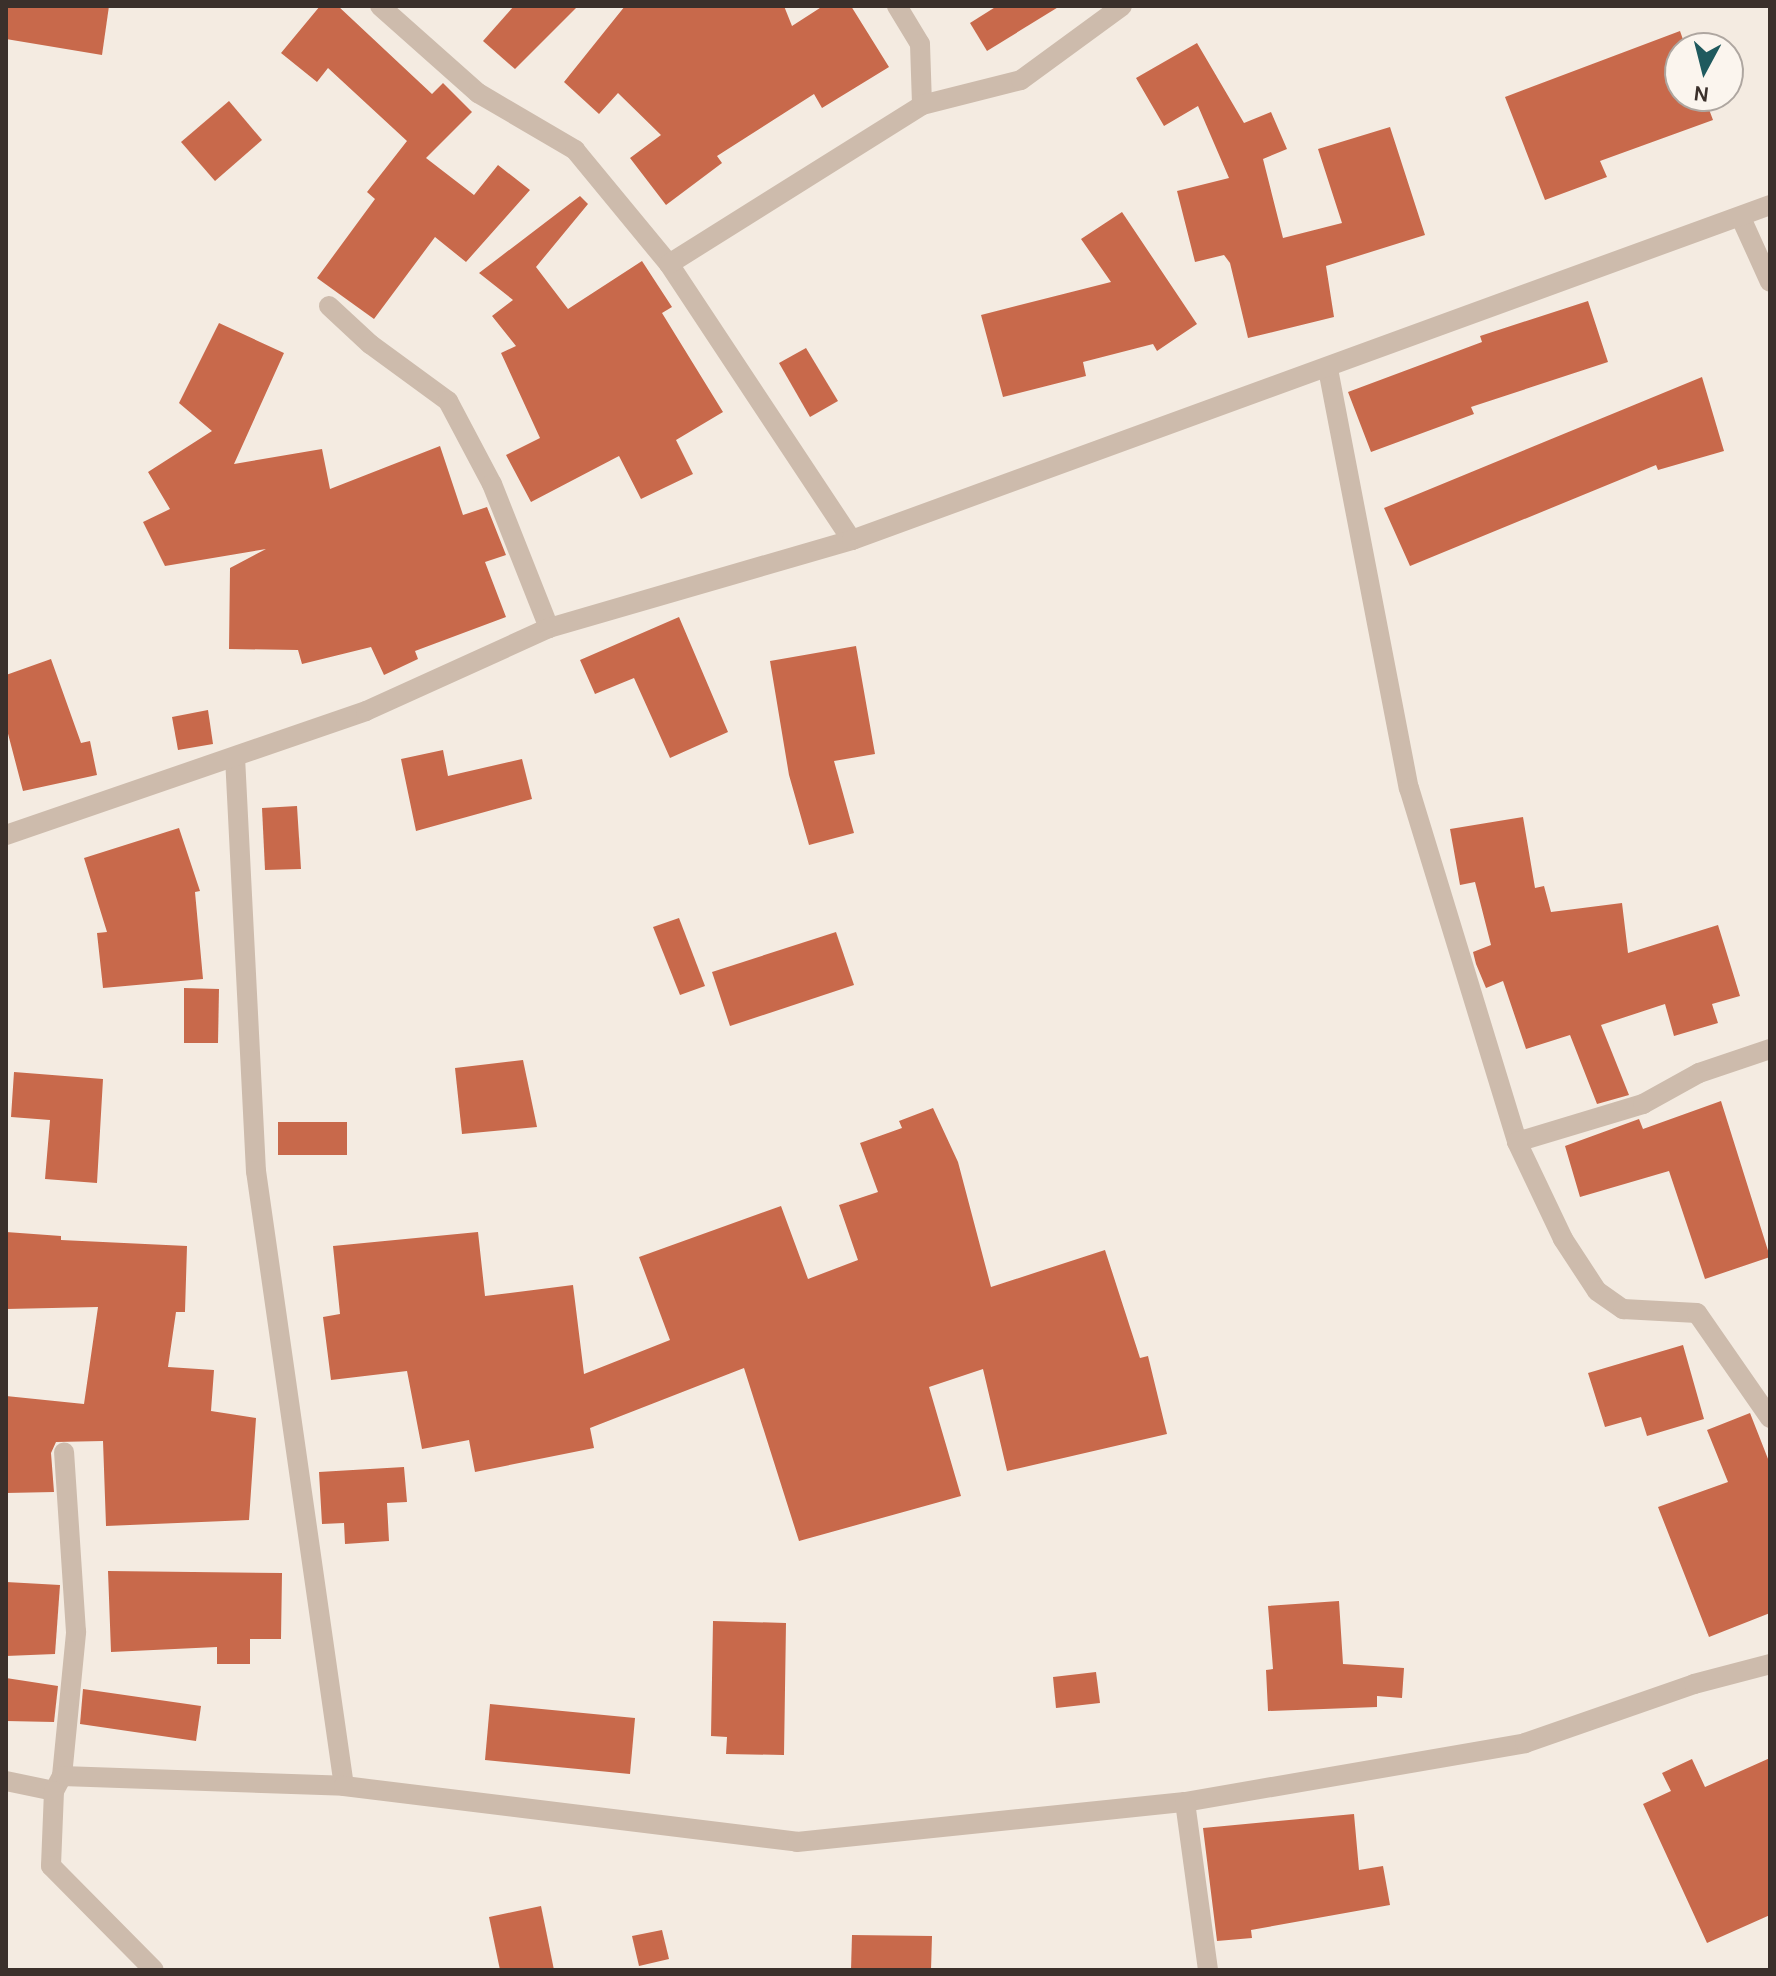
<!DOCTYPE html>
<style>
body{margin:0}
#map{position:relative;width:1776px;height:1976px;overflow:hidden;background:#f4ebe1;font-family:Karla,sans-serif}
div>[style]{position:absolute}
.building>*{inset:0;background:#c8694b}
.street>*{height:20px;margin:-10px;padding:0 10px;transform-origin:10px;border-radius:10px;background:#cdbbac}
span{translate:-50% -50%;white-space:nowrap;text-align:center;line-height:1.15;-webkit-text-stroke:8px #fbf5ee;paint-order:stroke}
.frame{position:absolute;inset:0;border:8px solid #3b302b;pointer-events:none}
.north{position:absolute;left:1664px;top:32px;width:80px;height:80px;box-sizing:border-box;background:#fbf5ee;border:2px solid #aea6a0;border-radius:50%;rotate:187deg;font-size:22px;font-weight:700;line-height:32px;text-align:center;color:#3b302b}
.north::after{content:'';display:block;margin:auto;width:28px;height:36px;background:#1f5a5e;clip-path:polygon(50% 0,100% 100%,50% 72%,0 100%)}
</style>
<div id="map">
<div class="building">
<div style="clip-path:polygon(6px 6px,109px 6px,102px 55px,6px 39px)"></div>
<div style="clip-path:polygon(320px 6px,338px 6px,432px 94px,443px 83px,472px 112px,426px 158px,474px 195px,498px 165px,530px 190px,466px 262px,435px 237px,374px 319px,317px 278px,375px 199px,367px 192px,407px 141px,328px 68px,317px 82px,281px 53px)"></div>
<div style="clip-path:polygon(514px 6px,578px 6px,515px 69px,483px 41px)"></div>
<div style="clip-path:polygon(625px 6px,784px 6px,792px 26px,823px 6px,851px 6px,889px 67px,822px 108px,814px 94px,717px 156px,722px 163px,666px 205px,630px 158px,661px 135px,618px 93px,599px 114px,564px 82px)"></div>
<div style="clip-path:polygon(997px 6px,1060px 6px,987px 51px,970px 23px)"></div>
<div style="clip-path:polygon(1680px 31px,1686px 48px,1680px 48px,1680px 96px,1704px 96px,1713px 120px,1600px 161px,1607px 177px,1545px 200px,1505px 97px)"></div>
<div style="clip-path:polygon(1197px 43px,1244px 123px,1271px 112px,1287px 149px,1263px 159px,1283px 238px,1342px 223px,1318px 149px,1390px 127px,1425px 235px,1326px 266px,1334px 317px,1248px 338px,1230px 263px,1224px 255px,1195px 262px,1177px 191px,1229px 178px,1198px 106px,1164px 126px,1136px 78px)"></div>
<div style="clip-path:polygon(229px 101px,262px 140px,215px 181px,181px 142px)"></div>
<div style="clip-path:polygon(580px 196px,588px 204px,536px 267px,568px 309px,642px 261px,672px 307px,662px 313px,723px 412px,676px 440px,693px 474px,641px 499px,619px 456px,531px 502px,506px 455px,540px 438px,501px 353px,516px 346px,492px 316px,513px 300px,479px 273px)"></div>
<div style="clip-path:polygon(1122px 212px,1197px 324px,1157px 351px,1153px 344px,1083px 362px,1086px 376px,1003px 397px,981px 315px,1111px 282px,1081px 239px)"></div>
<div style="clip-path:polygon(1588px 301px,1608px 362px,1471px 407px,1474px 414px,1371px 452px,1348px 392px,1482px 342px,1480px 336px)"></div>
<div style="clip-path:polygon(219px 323px,284px 353px,234px 464px,322px 449px,330px 489px,440px 446px,463px 515px,487px 507px,506px 555px,485px 562px,506px 617px,415px 651px,418px 659px,384px 675px,371px 647px,302px 664px,298px 650px,229px 649px,230px 568px,266px 549px,165px 566px,143px 522px,170px 509px,148px 472px,212px 431px,179px 403px)"></div>
<div style="clip-path:polygon(806px 348px,838px 401px,810px 417px,779px 363px)"></div>
<div style="clip-path:polygon(1702px 377px,1724px 451px,1658px 470px,1656px 465px,1410px 566px,1384px 508px)"></div>
<div style="clip-path:polygon(679px 617px,728px 732px,670px 758px,634px 678px,595px 694px,580px 660px)"></div>
<div style="clip-path:polygon(856px 646px,875px 754px,834px 761px,854px 833px,809px 845px,789px 775px,770px 661px)"></div>
<div style="clip-path:polygon(51px 659px,81px 743px,90px 741px,97px 775px,23px 791px,6px 726px,6px 675px)"></div>
<div style="clip-path:polygon(208px 710px,213px 744px,178px 750px,172px 717px)"></div>
<div style="clip-path:polygon(443px 750px,448px 776px,522px 759px,532px 799px,416px 831px,401px 759px)"></div>
<div style="clip-path:polygon(297px 806px,301px 869px,265px 870px,262px 808px)"></div>
<div style="clip-path:polygon(1523px 817px,1535px 888px,1544px 886px,1551px 912px,1622px 903px,1628px 953px,1718px 925px,1740px 996px,1712px 1004px,1718px 1023px,1674px 1036px,1665px 1004px,1601px 1025px,1629px 1095px,1597px 1104px,1570px 1035px,1526px 1049px,1503px 981px,1486px 988px,1476px 964px,1473px 952px,1491px 945px,1475px 882px,1460px 885px,1450px 829px)"></div>
<div style="clip-path:polygon(179px 828px,200px 891px,195px 892px,203px 979px,103px 988px,97px 933px,107px 932px,84px 858px)"></div>
<div style="clip-path:polygon(679px 918px,705px 986px,680px 995px,653px 927px)"></div>
<div style="clip-path:polygon(836px 932px,854px 985px,730px 1026px,712px 972px)"></div>
<div style="clip-path:polygon(184px 988px,219px 989px,218px 1043px,184px 1043px)"></div>
<div style="clip-path:polygon(523px 1060px,537px 1127px,462px 1134px,455px 1068px)"></div>
<div style="clip-path:polygon(14px 1072px,103px 1079px,97px 1183px,45px 1179px,50px 1120px,11px 1117px)"></div>
<div style="clip-path:polygon(1721px 1101px,1770px 1257px,1705px 1279px,1669px 1171px,1580px 1197px,1565px 1146px,1639px 1119px,1643px 1129px)"></div>
<div style="clip-path:polygon(933px 1108px,958px 1162px,991px 1287px,1105px 1250px,1140px 1358px,1148px 1356px,1167px 1434px,1007px 1471px,983px 1369px,929px 1387px,961px 1496px,799px 1541px,744px 1368px,590px 1428px,594px 1448px,475px 1472px,469px 1440px,422px 1449px,407px 1371px,331px 1380px,323px 1317px,340px 1314px,333px 1246px,478px 1232px,485px 1296px,573px 1285px,584px 1374px,670px 1340px,639px 1257px,781px 1206px,808px 1279px,858px 1260px,839px 1205px,878px 1192px,860px 1143px,902px 1128px,899px 1121px)"></div>
<div style="clip-path:polygon(278px 1122px,347px 1122px,347px 1155px,278px 1155px)"></div>
<div style="clip-path:polygon(6px 1232px,61px 1236px,61px 1240px,187px 1246px,185px 1312px,176px 1312px,168px 1367px,214px 1370px,211px 1411px,256px 1418px,249px 1520px,106px 1526px,103px 1441px,56px 1442px,51px 1453px,54px 1492px,6px 1493px,6px 1396px,84px 1404px,98px 1307px,6px 1309px)"></div>
<div style="clip-path:polygon(1683px 1345px,1704px 1419px,1647px 1436px,1641px 1417px,1605px 1427px,1588px 1373px)"></div>
<div style="clip-path:polygon(1750px 1413px,1770px 1464px,1770px 1613px,1709px 1637px,1658px 1507px,1728px 1482px,1707px 1430px)"></div>
<div style="clip-path:polygon(404px 1467px,407px 1502px,387px 1503px,389px 1541px,345px 1544px,344px 1523px,322px 1524px,319px 1472px)"></div>
<div style="clip-path:polygon(108px 1571px,282px 1573px,281px 1639px,250px 1639px,250px 1664px,217px 1664px,217px 1647px,111px 1652px)"></div>
<div style="clip-path:polygon(6px 1582px,60px 1585px,55px 1654px,6px 1656px)"></div>
<div style="clip-path:polygon(1339px 1601px,1343px 1664px,1404px 1668px,1402px 1698px,1377px 1696px,1377px 1707px,1268px 1711px,1266px 1670px,1273px 1669px,1268px 1606px)"></div>
<div style="clip-path:polygon(713px 1621px,786px 1623px,784px 1755px,726px 1754px,727px 1737px,711px 1736px)"></div>
<div style="clip-path:polygon(1096px 1672px,1100px 1703px,1056px 1708px,1053px 1677px)"></div>
<div style="clip-path:polygon(6px 1678px,58px 1686px,54px 1722px,6px 1721px)"></div>
<div style="clip-path:polygon(83px 1689px,201px 1706px,196px 1741px,80px 1724px)"></div>
<div style="clip-path:polygon(490px 1704px,635px 1718px,630px 1774px,485px 1760px)"></div>
<div style="clip-path:polygon(1770px 1758px,1770px 1915px,1707px 1943px,1643px 1804px,1671px 1791px,1662px 1773px,1692px 1759px,1705px 1787px)"></div>
<div style="clip-path:polygon(1354px 1814px,1359px 1870px,1383px 1866px,1390px 1905px,1251px 1930px,1252px 1938px,1217px 1941px,1203px 1828px)"></div>
<div style="clip-path:polygon(541px 1906px,554px 1970px,500px 1970px,489px 1917px)"></div>
<div style="clip-path:polygon(662px 1930px,669px 1959px,639px 1966px,632px 1936px)"></div>
<div style="clip-path:polygon(852px 1935px,932px 1936px,931px 1970px,851px 1970px)"></div>
</div>
<div class="street">
<div style="left:380px;top:6px;width:131px;rotate:41.6deg"></div>
<div style="left:478px;top:93px;width:113px;rotate:30.4deg"></div>
<div style="left:575px;top:150px;width:148px;rotate:50.5deg"></div>
<div style="left:669px;top:264px;width:331px;rotate:56.5deg"></div>
<div style="left:897px;top:6px;width:44px;rotate:58.8deg"></div>
<div style="left:920px;top:44px;width:61px;rotate:88.1deg"></div>
<div style="left:1741px;top:218px;width:70px;rotate:65.6deg"></div>
<div style="left:669px;top:264px;width:299px;rotate:-32.1deg"></div>
<div style="left:922px;top:105px;width:102px;rotate:-14.2deg"></div>
<div style="left:1021px;top:80px;width:125px;rotate:-36.2deg"></div>
<div style="left:329px;top:306px;width:56px;rotate:42.8deg"></div>
<div style="left:370px;top:344px;width:97px;rotate:36.2deg"></div>
<div style="left:448px;top:401px;width:94px;rotate:62.1deg"></div>
<div style="left:492px;top:484px;width:155px;rotate:68.4deg"></div>
<div style="left:1328px;top:369px;width:427px;rotate:79.1deg"></div>
<div style="left:1409px;top:788px;width:370px;rotate:73deg"></div>
<div style="left:1517px;top:1142px;width:107px;rotate:64.6deg"></div>
<div style="left:1563px;top:1239px;width:62px;rotate:56.8deg"></div>
<div style="left:1597px;top:1291px;width:32px;rotate:35deg"></div>
<div style="left:1623px;top:1309px;width:74px;rotate:3.1deg"></div>
<div style="left:1697px;top:1313px;width:128px;rotate:55.2deg"></div>
<div style="left:235px;top:757px;width:415px;rotate:87.1deg"></div>
<div style="left:256px;top:1171px;width:621px;rotate:81.86deg"></div>
<div style="left:6px;top:835px;width:381px;rotate:-19deg"></div>
<div style="left:366px;top:711px;width:201px;rotate:-24.4deg"></div>
<div style="left:549px;top:628px;width:316px;rotate:-16.2deg"></div>
<div style="left:852px;top:540px;width:977px;rotate:-20.05deg"></div>
<div style="left:1517px;top:1142px;width:132px;rotate:-16.8deg"></div>
<div style="left:1643px;top:1104px;width:64px;rotate:-29deg"></div>
<div style="left:1699px;top:1073px;width:75px;rotate:-18.7deg"></div>
<div style="left:62px;top:1776px;width:145px;rotate:-84.4deg"></div>
<div style="left:76px;top:1632px;width:180px;rotate:-93.8deg"></div>
<div style="left:6px;top:1781px;width:49px;rotate:11.8deg"></div>
<div style="left:54px;top:1791px;width:17px;rotate:-62deg"></div>
<div style="left:62px;top:1776px;width:282px;rotate:2deg"></div>
<div style="left:344px;top:1786px;width:456px;rotate:7deg"></div>
<div style="left:797px;top:1842px;width:390px;rotate:-5.9deg"></div>
<div style="left:1185px;top:1802px;width:345px;rotate:-9.8deg"></div>
<div style="left:1525px;top:1743px;width:179px;rotate:-19.2deg"></div>
<div style="left:1694px;top:1684px;width:79px;rotate:-14.7deg"></div>
<div style="left:54px;top:1791px;width:75px;rotate:92.3deg"></div>
<div style="left:51px;top:1866px;width:146px;rotate:45.3deg"></div>
<div style="left:1185px;top:1802px;width:170px;rotate:82.2deg"></div>
</div>
<div class="frame"></div>
<div class="north">N</div>
</div>
